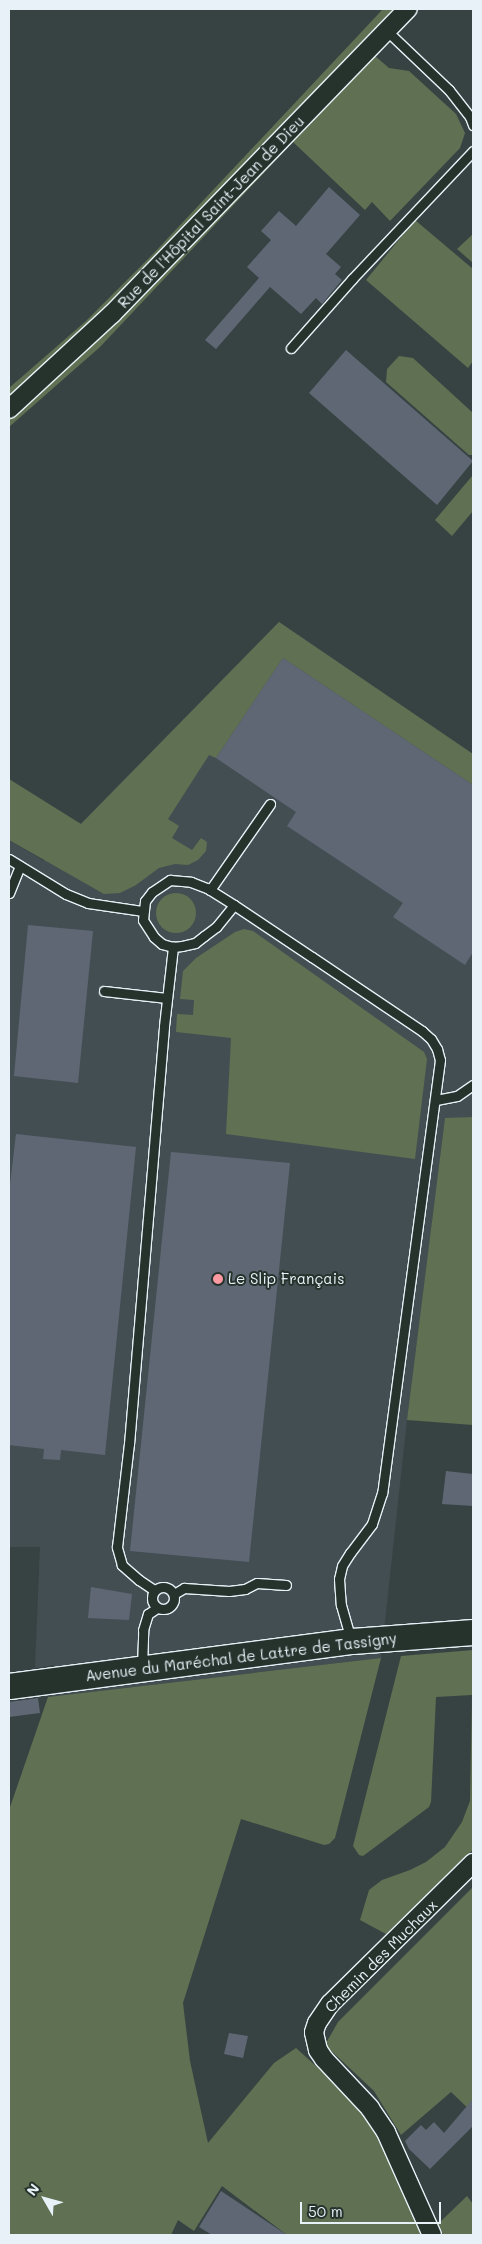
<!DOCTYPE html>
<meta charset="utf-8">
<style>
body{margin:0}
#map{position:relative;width:482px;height:2244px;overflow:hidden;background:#374343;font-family:Mali,sans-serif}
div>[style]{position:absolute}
.built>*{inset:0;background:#434e52}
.green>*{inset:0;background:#607052}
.round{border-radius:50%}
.building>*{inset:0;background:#5f6775}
.roads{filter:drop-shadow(1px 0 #e8f1f8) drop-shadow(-1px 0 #e8f1f8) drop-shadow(0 1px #e8f1f8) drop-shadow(0 -1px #e8f1f8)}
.service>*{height:9px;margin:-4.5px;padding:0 4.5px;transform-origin:4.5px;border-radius:4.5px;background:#26332d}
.service>.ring{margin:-4.5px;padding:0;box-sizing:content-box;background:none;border:9px solid #26332d;border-radius:50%}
.minor>*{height:18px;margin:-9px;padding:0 9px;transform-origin:9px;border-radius:9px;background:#26332d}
.secondary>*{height:25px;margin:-12.5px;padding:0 12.5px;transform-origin:12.5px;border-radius:12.5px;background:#26332d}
.dots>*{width:14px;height:14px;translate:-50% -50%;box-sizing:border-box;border:2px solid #26332d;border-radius:50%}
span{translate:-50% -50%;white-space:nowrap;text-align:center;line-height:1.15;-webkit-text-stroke:4px #26332d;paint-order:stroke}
.street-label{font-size:15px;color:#e8f1f8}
.poi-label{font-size:15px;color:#e8f1f8}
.left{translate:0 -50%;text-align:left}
.frame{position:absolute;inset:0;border:10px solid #e8f1f8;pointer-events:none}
.north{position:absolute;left:20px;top:2174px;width:50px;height:50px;-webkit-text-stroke:4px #26332d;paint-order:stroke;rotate:308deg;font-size:14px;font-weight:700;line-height:20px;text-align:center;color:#e8f1f8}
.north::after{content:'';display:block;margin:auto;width:18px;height:22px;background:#e8f1f8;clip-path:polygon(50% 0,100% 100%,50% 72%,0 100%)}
.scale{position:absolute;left:300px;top:2202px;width:141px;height:22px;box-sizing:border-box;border:2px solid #e8f1f8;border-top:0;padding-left:6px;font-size:15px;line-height:18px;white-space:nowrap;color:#e8f1f8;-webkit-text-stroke:4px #26332d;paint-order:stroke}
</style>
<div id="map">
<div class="built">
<div style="clip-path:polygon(279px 622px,473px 754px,473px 1117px,445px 1119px,407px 1420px,381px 1658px,48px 1697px,54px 1665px,35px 1668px,40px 1547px,9px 1547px,9px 840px,44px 861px)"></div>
</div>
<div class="green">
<div style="clip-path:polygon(383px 9px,418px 9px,375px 56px,389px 68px,409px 71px,456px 114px,465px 133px,460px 148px,390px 221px,372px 202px,365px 210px,293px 142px,100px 347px,9px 427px,9px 388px,86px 321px,153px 254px)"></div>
<div style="clip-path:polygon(415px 220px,473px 269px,473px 361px,468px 368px,366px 280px)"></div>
<div style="clip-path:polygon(473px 234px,473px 263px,457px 249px)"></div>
<div style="clip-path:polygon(399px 356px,413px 358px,473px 413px,473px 455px,469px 455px,386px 382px,387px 369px)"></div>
<div style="clip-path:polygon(473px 475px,473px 511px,452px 536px,435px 520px)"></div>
<div style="clip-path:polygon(279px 622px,473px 754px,473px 785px,283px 658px,216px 758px,209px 755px,168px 819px,179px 826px,172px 838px,192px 850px,201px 838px,207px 842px,206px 851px,198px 860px,188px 865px,175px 864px,159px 868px,136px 885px,120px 893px,104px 894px,9px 840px,9px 779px,81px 824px)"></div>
<div class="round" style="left:156px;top:893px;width:40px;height:40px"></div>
<div style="clip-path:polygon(244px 929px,253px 931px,424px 1052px,427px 1059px,415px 1159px,226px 1134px,231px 1038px,176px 1032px,177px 1014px,193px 1015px,194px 1000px,180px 999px,183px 971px,196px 958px,235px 932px)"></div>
<div style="clip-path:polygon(473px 1117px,473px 1425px,407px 1420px,445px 1118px)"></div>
<div style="clip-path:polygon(473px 1650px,473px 1850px,386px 1934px,360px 1920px,369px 1890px,382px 1880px,410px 1870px,426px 1862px,445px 1847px,462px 1822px,470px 1801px,472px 1695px,436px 1697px,431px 1802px,429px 1807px,363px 1856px,359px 1855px,353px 1846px,401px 1656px)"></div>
<div style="clip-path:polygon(381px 1658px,335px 1838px,329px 1844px,324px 1845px,241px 1819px,183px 2003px,190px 2061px,208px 2143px,274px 2063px,296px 2048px,357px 2103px,381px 2137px,425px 2235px,287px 2235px,222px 2186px,194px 2231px,178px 2220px,171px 2235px,9px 2235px,9px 1810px,48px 1697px)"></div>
<div style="clip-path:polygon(473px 1887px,473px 2113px,451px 2092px,401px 2135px,374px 2091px,325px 2045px,338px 2022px)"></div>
<div style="clip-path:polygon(467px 2196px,473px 2204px,473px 2235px,443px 2235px,438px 2224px)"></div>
</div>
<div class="building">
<div style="clip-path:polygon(329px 187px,360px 215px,326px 254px,341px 267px,335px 274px,342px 280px,322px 304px,316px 298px,301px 314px,270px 287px,216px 349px,205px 340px,259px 278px,247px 267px,271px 240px,261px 231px,279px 211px,296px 226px)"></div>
<div style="clip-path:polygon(346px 350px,473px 461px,437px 505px,309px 393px)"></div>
<div style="clip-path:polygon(283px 658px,473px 785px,473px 952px,465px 965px,393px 917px,403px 903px,287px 826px,296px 812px,216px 758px)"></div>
<div style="clip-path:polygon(28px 925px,93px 931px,78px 1083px,14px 1076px)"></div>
<div style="clip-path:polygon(16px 1134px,136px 1147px,105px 1455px,61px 1450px,60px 1460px,43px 1459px,44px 1449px,9px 1445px,9px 1193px)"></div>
<div style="clip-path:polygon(171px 1152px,290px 1163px,249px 1562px,130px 1551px)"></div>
<div style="clip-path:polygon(446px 1471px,473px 1474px,473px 1506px,442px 1504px)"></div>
<div style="clip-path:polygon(91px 1587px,132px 1594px,129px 1620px,88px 1618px)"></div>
<div style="clip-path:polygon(38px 1698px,40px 1713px,9px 1717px,9px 1702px)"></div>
<div style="clip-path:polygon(229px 2033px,248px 2036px,243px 2058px,224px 2054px)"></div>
<div style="clip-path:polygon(473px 2099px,473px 2126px,430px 2169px,409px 2149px,405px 2141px,421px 2125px,426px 2130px,434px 2122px,444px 2133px)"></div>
<div style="clip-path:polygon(221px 2191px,287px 2235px,212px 2235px,199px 2227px)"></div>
</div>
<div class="roads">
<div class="service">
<div style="left:386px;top:30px;width:87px;rotate:43.6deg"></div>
<div style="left:449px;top:90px;width:34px;rotate:52deg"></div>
<div style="left:470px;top:117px;width:9px;rotate:69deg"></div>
<div style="left:291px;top:348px;width:92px;rotate:-48.5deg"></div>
<div style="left:352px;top:279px;width:176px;rotate:-46.6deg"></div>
<div style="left:9px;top:859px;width:67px;rotate:31.6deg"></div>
<div style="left:66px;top:894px;width:24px;rotate:22deg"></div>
<div style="left:88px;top:903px;width:56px;rotate:8.3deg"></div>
<div style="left:210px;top:890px;width:105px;rotate:-55.1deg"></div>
<div style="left:9px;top:893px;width:29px;rotate:-68deg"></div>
<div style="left:234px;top:905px;width:28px;rotate:129deg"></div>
<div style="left:216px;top:927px;width:15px;rotate:143deg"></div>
<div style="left:204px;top:936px;width:11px;rotate:142deg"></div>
<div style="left:195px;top:943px;width:13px;rotate:167deg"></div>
<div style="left:182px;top:946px;width:9px;rotate:174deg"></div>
<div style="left:173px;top:947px;width:11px;rotate:-165deg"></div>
<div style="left:162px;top:944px;width:11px;rotate:-139deg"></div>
<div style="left:154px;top:937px;width:20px;rotate:-123deg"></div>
<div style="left:143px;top:920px;width:19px;rotate:-84deg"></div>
<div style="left:145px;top:901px;width:11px;rotate:-52deg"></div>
<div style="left:152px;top:892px;width:22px;rotate:-34deg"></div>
<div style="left:170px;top:880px;width:21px;rotate:5deg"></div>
<div style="left:191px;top:882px;width:17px;rotate:21deg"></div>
<div style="left:207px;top:888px;width:32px;rotate:32deg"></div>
<div style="left:234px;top:905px;width:94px;rotate:33.7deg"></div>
<div style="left:312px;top:957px;width:133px;rotate:33.9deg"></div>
<div style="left:422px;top:1031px;width:12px;rotate:42deg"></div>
<div style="left:431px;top:1039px;width:12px;rotate:59deg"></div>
<div style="left:437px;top:1049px;width:11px;rotate:75deg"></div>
<div style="left:440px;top:1060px;width:437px;rotate:97.6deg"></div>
<div style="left:382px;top:1493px;width:33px;rotate:108deg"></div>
<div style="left:372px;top:1524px;width:36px;rotate:127deg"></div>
<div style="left:350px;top:1553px;width:15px;rotate:122deg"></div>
<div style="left:342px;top:1566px;width:13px;rotate:103deg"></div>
<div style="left:339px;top:1579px;width:26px;rotate:86deg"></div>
<div style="left:341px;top:1605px;width:35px;rotate:74deg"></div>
<div style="left:104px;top:991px;width:63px;rotate:6.3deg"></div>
<div style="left:436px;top:1100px;width:21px;rotate:-11deg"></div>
<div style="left:457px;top:1096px;width:19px;rotate:-35deg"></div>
<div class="ring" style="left:152px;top:1587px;width:13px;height:13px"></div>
<div style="left:154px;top:1590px;width:18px;rotate:-146deg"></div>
<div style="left:139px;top:1580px;width:23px;rotate:-139deg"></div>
<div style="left:122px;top:1565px;width:19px;rotate:-106deg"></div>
<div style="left:117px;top:1547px;width:104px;rotate:-83.4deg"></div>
<div style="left:129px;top:1444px;width:419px;rotate:-85.2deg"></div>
<div style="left:164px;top:1026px;width:80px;rotate:-83.5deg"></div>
<div style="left:174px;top:1594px;width:12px;rotate:-31deg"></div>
<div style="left:184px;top:1588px;width:45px;rotate:3.8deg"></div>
<div style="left:229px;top:1591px;width:16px;rotate:-7deg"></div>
<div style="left:245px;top:1589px;width:13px;rotate:-27deg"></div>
<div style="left:257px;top:1583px;width:29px;rotate:4deg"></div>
<div style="left:142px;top:1667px;width:37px;rotate:-88deg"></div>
<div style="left:143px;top:1630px;width:17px;rotate:-73deg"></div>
<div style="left:148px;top:1614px;width:11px;rotate:-34deg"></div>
</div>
<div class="minor">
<div style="left:9px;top:409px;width:140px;rotate:-42.7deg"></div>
<div style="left:112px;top:314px;width:425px;rotate:-45.9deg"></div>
<div style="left:432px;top:2235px;width:113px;rotate:-114.1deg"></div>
<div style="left:386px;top:2132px;width:29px;rotate:-124deg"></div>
<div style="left:370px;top:2108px;width:67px;rotate:-133.2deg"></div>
<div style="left:324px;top:2059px;width:11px;rotate:-124deg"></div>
<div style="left:318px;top:2050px;width:18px;rotate:-103deg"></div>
<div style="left:314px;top:2032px;width:9px;rotate:-72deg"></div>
<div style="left:317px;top:2023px;width:23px;rotate:-56deg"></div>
<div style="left:330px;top:2004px;width:201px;rotate:-44.6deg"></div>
</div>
<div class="secondary">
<div style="left:9px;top:1686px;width:346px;rotate:-7.5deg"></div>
<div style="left:352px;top:1641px;width:121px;rotate:-4.3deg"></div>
</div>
</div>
<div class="dots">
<div style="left:218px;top:1279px;background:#ff9aa2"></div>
</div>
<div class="street-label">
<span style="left:211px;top:212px;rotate:-46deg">Rue de l'Hôpital Saint-Jean de Dieu</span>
<span style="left:241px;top:1657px;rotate:-7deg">Avenue du Maréchal de Lattre de Tassigny</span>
<span style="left:381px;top:1956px;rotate:-45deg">Chemin des Muchaux</span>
</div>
<div class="poi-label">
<span class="left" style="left:228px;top:1279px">Le Slip Français</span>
</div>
<div class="frame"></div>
<div class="north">N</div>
<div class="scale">50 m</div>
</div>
